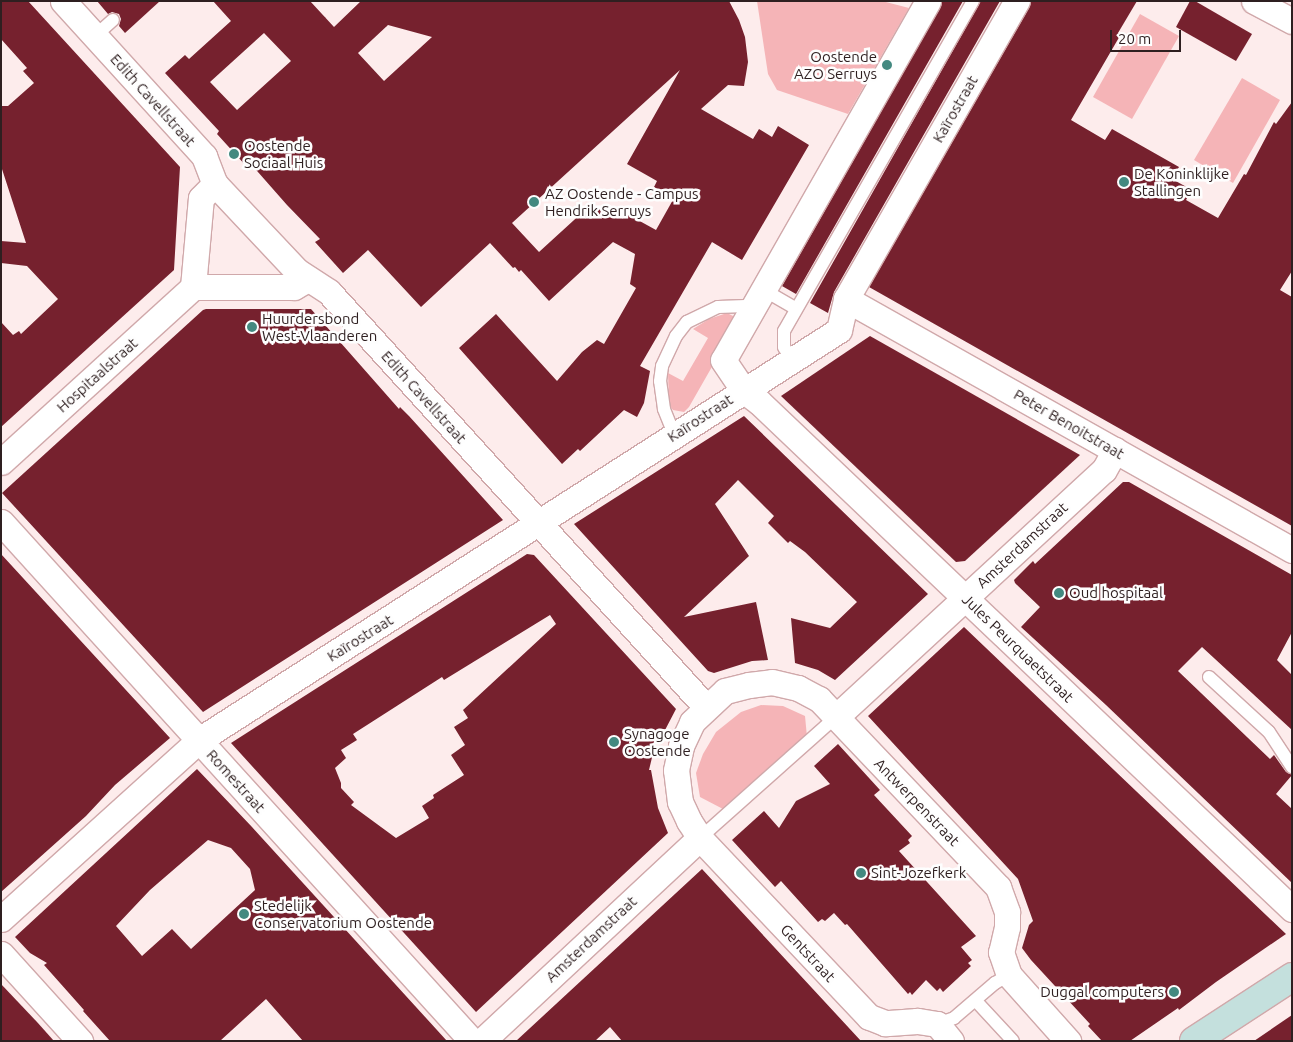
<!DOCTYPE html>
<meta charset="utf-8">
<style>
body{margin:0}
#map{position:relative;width:1293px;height:1042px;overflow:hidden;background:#fdecec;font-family:Ubuntu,sans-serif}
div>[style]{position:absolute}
.green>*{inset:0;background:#f5b4b7}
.building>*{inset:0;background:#76212e}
.roads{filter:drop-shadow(1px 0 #d0a8aa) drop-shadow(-1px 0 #d0a8aa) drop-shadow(0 1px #d0a8aa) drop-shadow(0 -1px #d0a8aa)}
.lane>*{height:12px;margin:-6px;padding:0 6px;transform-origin:6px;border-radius:6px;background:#fff}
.street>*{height:25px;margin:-12.5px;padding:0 12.5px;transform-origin:12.5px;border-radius:12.5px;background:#fff}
.secondary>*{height:28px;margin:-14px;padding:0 14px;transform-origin:14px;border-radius:14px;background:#c4e0dd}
.dots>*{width:14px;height:14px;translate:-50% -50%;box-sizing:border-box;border:2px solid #fefefe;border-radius:50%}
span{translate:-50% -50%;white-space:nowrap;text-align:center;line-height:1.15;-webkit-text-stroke:5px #fefefe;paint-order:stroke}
.poi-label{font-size:15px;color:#2e1f20}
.right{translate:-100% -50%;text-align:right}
.left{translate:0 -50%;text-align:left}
.street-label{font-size:15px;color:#2e1f20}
.frame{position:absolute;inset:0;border:2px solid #2e1f20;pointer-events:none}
.scale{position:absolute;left:1110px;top:30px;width:71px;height:22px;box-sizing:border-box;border:2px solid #2e1f20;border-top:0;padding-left:6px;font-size:15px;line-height:18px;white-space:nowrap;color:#2e1f20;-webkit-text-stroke:4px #fefefe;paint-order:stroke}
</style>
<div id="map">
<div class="green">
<div style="clip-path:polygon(757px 1px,882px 1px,909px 8px,848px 114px,777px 90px,768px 74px)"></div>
<div style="clip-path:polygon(1140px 14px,1179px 36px,1132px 119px,1093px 97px)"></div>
<div style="clip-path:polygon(1242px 78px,1280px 100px,1233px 183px,1194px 160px)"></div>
<div style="clip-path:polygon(727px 313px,735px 317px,737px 323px,689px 407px,684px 412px,673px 410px,669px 405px,668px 373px,683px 381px,708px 338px,693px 329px,709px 319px)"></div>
<div style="clip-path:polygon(761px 705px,783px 706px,805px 716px,807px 737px,723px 809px,700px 797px,696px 773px,703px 754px,716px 732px,741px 712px)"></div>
</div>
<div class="building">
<div style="clip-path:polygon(1px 1px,28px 1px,180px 167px,174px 270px,1px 427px,1px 322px,13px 335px,19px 331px,21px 334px,58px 299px,27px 266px,1px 263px,1px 241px,26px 243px,1px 166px,1px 106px,8px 106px,34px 83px,23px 71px,27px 68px,1px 39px)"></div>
<div style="clip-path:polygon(97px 1px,160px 1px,125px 33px,119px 26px,121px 19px,119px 14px,112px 12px,108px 14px)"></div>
<div style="clip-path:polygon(evenodd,213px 1px,310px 1px,334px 27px,361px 1px,729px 1px,739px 20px,745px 37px,748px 62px,744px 86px,728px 85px,701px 109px,753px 139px,759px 129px,772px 137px,778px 126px,809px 145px,742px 260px,712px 242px,640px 366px,650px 371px,644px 403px,637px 417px,624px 410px,580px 451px,578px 449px,562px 464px,459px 348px,496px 314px,557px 381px,582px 352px,597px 340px,604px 344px,636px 288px,630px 284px,635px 254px,613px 242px,549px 301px,521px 270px,519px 272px,515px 267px,513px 268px,490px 243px,421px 307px,368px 250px,343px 273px,315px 242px,320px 239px,287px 205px,250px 163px,247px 167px,217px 134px,219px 131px,165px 73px,185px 55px,189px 59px,231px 21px,213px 1px,388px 25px,432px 37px,384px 81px,358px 53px,388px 25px,213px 1px,264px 33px,291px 61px,237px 110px,210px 82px,264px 33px,213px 1px,680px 70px,627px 164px,657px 181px,654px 187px,674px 198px,656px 230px,616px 208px,585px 210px,539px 252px,512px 223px,680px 70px)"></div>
<div style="clip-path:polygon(942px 1px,963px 1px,796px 294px,782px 286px,940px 8px)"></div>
<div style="clip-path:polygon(981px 1px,1000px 1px,834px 292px,828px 313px,810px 303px)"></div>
<div style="clip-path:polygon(1031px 1px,1137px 1px,1118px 33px,1121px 34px,1071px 120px,1105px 140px,1112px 129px,1179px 167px,1172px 179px,1192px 190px,1186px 200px,1218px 218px,1244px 174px,1246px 175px,1274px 122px,1276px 124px,1292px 102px,1292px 271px,1280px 290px,1292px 297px,1292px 526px,869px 287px,1029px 8px)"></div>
<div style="clip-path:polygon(1190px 1px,1195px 1px,1252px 34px,1236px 61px,1176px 27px)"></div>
<div style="clip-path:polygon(206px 309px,311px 309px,399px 409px,400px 407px,409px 416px,503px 520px,203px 712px,2px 493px,203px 310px)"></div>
<div style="clip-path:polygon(870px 336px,1080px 455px,965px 561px,956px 562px,781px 396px)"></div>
<div style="clip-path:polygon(744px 416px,928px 594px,835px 680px,818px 670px,795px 663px,791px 618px,830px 628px,857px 602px,805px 552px,790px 541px,788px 543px,768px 523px,774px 516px,738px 480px,715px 504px,749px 556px,684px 617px,756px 602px,768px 660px,752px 661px,714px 673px,708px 671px,574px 524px)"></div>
<div style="clip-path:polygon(1123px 482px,1129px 482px,1292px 575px,1292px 632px,1277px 660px,1292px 675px,1292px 730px,1202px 647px,1178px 671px,1270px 759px,1274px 755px,1286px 772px,1292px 775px,1276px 794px,1292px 809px,1292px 883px,1106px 705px,1021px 627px,1040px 607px,1015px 583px,1014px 580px,1033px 561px,1035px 564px)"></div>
<div style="clip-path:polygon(1px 554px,170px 738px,115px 785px,86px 816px,1px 892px)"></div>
<div style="clip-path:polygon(evenodd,527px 554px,534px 555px,676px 709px,664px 732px,656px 741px,649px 770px,651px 770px,658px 808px,668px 833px,476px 1012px,231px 743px,527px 554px,550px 615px,556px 624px,463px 710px,468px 718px,454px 727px,465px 745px,451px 755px,464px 775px,433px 795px,434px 798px,422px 806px,429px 818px,396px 838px,351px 805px,354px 802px,341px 788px,341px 783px,335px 768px,346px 758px,341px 750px,357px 740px,353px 734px,442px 677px,444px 680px,550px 615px)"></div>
<div style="clip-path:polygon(964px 627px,1286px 934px,1216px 982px,1179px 1010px,1178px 1008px,1130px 1041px,1102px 1041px,1088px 1026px,1090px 1024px,1031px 960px,1022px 948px,1029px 925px,1033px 921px,1018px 879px,868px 716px)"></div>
<div style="clip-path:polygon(838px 744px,880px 790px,874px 795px,912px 836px,908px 840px,910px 843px,899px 851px,976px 936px,961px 947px,972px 960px,968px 963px,971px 966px,943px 992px,940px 988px,937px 991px,926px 980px,912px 995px,910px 992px,908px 994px,847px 924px,845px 925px,834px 913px,825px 921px,822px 919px,818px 922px,781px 881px,775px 887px,732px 840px,764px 811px,779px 828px,796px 801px,830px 784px,814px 766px)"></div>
<div style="clip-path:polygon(evenodd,197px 769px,252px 827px,447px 1041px,303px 1041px,266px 999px,220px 1041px,110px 1041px,83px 1011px,84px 1010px,44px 965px,47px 963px,30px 953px,15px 937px,197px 769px,208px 840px,231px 848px,250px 869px,255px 890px,191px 949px,172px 929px,142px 956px,116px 926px,150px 890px,208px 840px)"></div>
<div style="clip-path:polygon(702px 869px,861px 1041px,622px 1041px,610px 1027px,595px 1041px,516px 1041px)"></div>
<div style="clip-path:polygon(1px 984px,37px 1022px,54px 1041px,1px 1041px)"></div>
<div style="clip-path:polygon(1292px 1015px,1292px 1041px,1254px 1041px)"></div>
</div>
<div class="roads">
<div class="lane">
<div style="left:95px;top:36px;width:24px;rotate:-42deg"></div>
<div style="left:762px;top:289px;width:39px;rotate:30deg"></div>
<div style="left:792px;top:360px;width:15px;rotate:-122deg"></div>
<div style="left:784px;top:347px;width:16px;rotate:-90deg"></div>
<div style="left:784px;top:331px;width:380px;rotate:-60.2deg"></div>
<div style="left:674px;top:434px;width:27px;rotate:-112deg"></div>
<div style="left:664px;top:409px;width:28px;rotate:-98deg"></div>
<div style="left:660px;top:381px;width:15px;rotate:-82deg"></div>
<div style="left:662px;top:366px;width:33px;rotate:-65deg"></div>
<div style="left:676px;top:336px;width:18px;rotate:-52deg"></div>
<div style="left:687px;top:322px;width:34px;rotate:-26deg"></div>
<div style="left:718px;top:307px;width:35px;rotate:-2deg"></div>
<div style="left:1209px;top:677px;width:81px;rotate:42.5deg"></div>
<div style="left:1269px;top:732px;width:42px;rotate:56.7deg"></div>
<div style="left:700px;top:838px;width:182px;rotate:-41.7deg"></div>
<div style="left:976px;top:1001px;width:54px;rotate:47.2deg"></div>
<div style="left:937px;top:1024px;width:18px;rotate:-19deg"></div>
<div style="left:954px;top:1018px;width:54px;rotate:-40.5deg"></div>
<div style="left:995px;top:983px;width:16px;rotate:-30deg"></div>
</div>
<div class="street">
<div style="left:63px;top:1px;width:210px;rotate:47.7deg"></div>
<div style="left:204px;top:156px;width:30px;rotate:69deg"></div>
<div style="left:215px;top:184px;width:120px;rotate:46.7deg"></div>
<div style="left:297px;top:271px;width:38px;rotate:33deg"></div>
<div style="left:329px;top:292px;width:561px;rotate:47.75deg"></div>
<div style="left:928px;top:1px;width:413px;rotate:119.7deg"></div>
<div style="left:723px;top:360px;width:36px;rotate:56deg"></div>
<div style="left:743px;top:390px;width:20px;rotate:37deg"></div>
<div style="left:759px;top:402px;width:736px;rotate:43.57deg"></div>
<div style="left:1254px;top:1px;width:43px;rotate:27.8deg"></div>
<div style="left:193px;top:287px;width:101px"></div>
<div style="left:294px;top:287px;width:16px;rotate:-30deg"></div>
<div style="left:846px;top:299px;width:512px;rotate:29.37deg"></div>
<div style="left:1px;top:462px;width:260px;rotate:-42.3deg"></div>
<div style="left:193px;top:287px;width:89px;rotate:-84.9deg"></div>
<div style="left:201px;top:198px;width:20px;rotate:-45deg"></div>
<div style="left:1px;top:522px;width:701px;rotate:47.78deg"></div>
<div style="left:836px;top:717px;width:364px;rotate:-42.7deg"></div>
<div style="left:1104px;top:470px;width:23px;rotate:-61deg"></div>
<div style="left:1px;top:919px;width:267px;rotate:-42.1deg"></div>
<div style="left:199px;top:740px;width:760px;rotate:-32.64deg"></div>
<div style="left:839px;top:330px;width:32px;rotate:-77deg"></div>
<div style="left:846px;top:299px;width:344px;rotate:-60.2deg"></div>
<div style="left:1px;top:954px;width:118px;rotate:47.8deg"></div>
<div style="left:482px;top:1041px;width:298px;rotate:-43deg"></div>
<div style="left:951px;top:1041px;width:22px;rotate:-129deg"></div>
<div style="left:937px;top:1024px;width:20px;rotate:-171deg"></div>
<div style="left:917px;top:1021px;width:32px;rotate:176deg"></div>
<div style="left:885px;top:1023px;width:17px;rotate:-159deg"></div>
<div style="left:869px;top:1017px;width:246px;rotate:-133.4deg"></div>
<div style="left:700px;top:838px;width:20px;rotate:-123deg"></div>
<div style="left:689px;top:821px;width:21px;rotate:-115deg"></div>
<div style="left:680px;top:802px;width:32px;rotate:-97deg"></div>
<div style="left:676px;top:770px;width:25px;rotate:-78deg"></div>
<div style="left:681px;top:746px;width:26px;rotate:-65deg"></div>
<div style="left:692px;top:722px;width:45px;rotate:-43.2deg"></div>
<div style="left:725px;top:691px;width:25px;rotate:-14deg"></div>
<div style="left:749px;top:685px;width:23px;rotate:-7deg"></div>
<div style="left:772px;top:682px;width:27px;rotate:13deg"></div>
<div style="left:798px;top:688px;width:24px;rotate:28deg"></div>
<div style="left:819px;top:699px;width:260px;rotate:46.4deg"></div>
<div style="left:998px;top:887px;width:27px;rotate:70deg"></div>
<div style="left:1007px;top:912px;width:15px;rotate:90deg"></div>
<div style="left:1007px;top:927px;width:26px;rotate:103deg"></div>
<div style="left:1001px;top:952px;width:24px;rotate:71deg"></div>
<div style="left:1009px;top:975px;width:89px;rotate:48.2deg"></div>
</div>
<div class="secondary">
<div style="left:1194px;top:1041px;width:117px;rotate:-33.1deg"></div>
</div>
</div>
<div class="dots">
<div style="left:887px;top:65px;background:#438980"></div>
<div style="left:234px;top:154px;background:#438980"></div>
<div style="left:1124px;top:182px;background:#438980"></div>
<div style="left:534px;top:202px;background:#438980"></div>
<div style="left:252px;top:327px;background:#438980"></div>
<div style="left:1059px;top:593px;background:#438980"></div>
<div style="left:614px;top:742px;background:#438980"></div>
<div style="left:861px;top:873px;background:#438980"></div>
<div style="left:244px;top:914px;background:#438980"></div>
<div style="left:1174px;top:992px;background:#438980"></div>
</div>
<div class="poi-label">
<span class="right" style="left:877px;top:65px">Oostende<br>AZO Serruys</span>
<span class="left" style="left:244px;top:154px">Oostende<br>Sociaal Huis</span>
<span class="left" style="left:1134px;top:182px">De Koninklijke<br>Stallingen</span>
<span class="left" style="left:545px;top:202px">AZ Oostende - Campus<br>Hendrik Serruys</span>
<span class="left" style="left:262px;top:327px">Huurdersbond<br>West-Vlaanderen</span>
<span class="left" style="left:1069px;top:593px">Oud hospitaal</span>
<span class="left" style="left:624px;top:742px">Synagoge<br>Oostende</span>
<span class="left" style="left:871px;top:873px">Sint-Jozefkerk</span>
<span class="left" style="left:254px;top:914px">Stedelijk<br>Conservatorium Oostende</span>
<span class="right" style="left:1164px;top:992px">Duggal computers</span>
</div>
<div class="street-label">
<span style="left:153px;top:100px;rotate:48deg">Edith Cavellstraat</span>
<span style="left:955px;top:109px;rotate:-60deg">Kaïrostraat</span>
<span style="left:97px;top:375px;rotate:-42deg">Hospitaalstraat</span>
<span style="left:424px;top:397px;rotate:48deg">Edith Cavellstraat</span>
<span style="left:700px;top:418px;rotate:-33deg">Kaïrostraat</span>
<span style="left:1069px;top:424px;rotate:30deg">Peter Benoitstraat</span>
<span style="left:1022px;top:545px;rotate:-43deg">Amsterdamstraat</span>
<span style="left:360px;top:638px;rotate:-32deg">Kaïrostraat</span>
<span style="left:1018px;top:648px;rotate:44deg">Jules Peurquaetstraat</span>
<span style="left:236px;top:781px;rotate:48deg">Romestraat</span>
<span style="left:917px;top:802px;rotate:46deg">Antwerpenstraat</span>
<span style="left:591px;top:939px;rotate:-43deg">Amsterdamstraat</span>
<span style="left:808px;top:953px;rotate:47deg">Gentstraat</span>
</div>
<div class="frame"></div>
<div class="scale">20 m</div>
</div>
